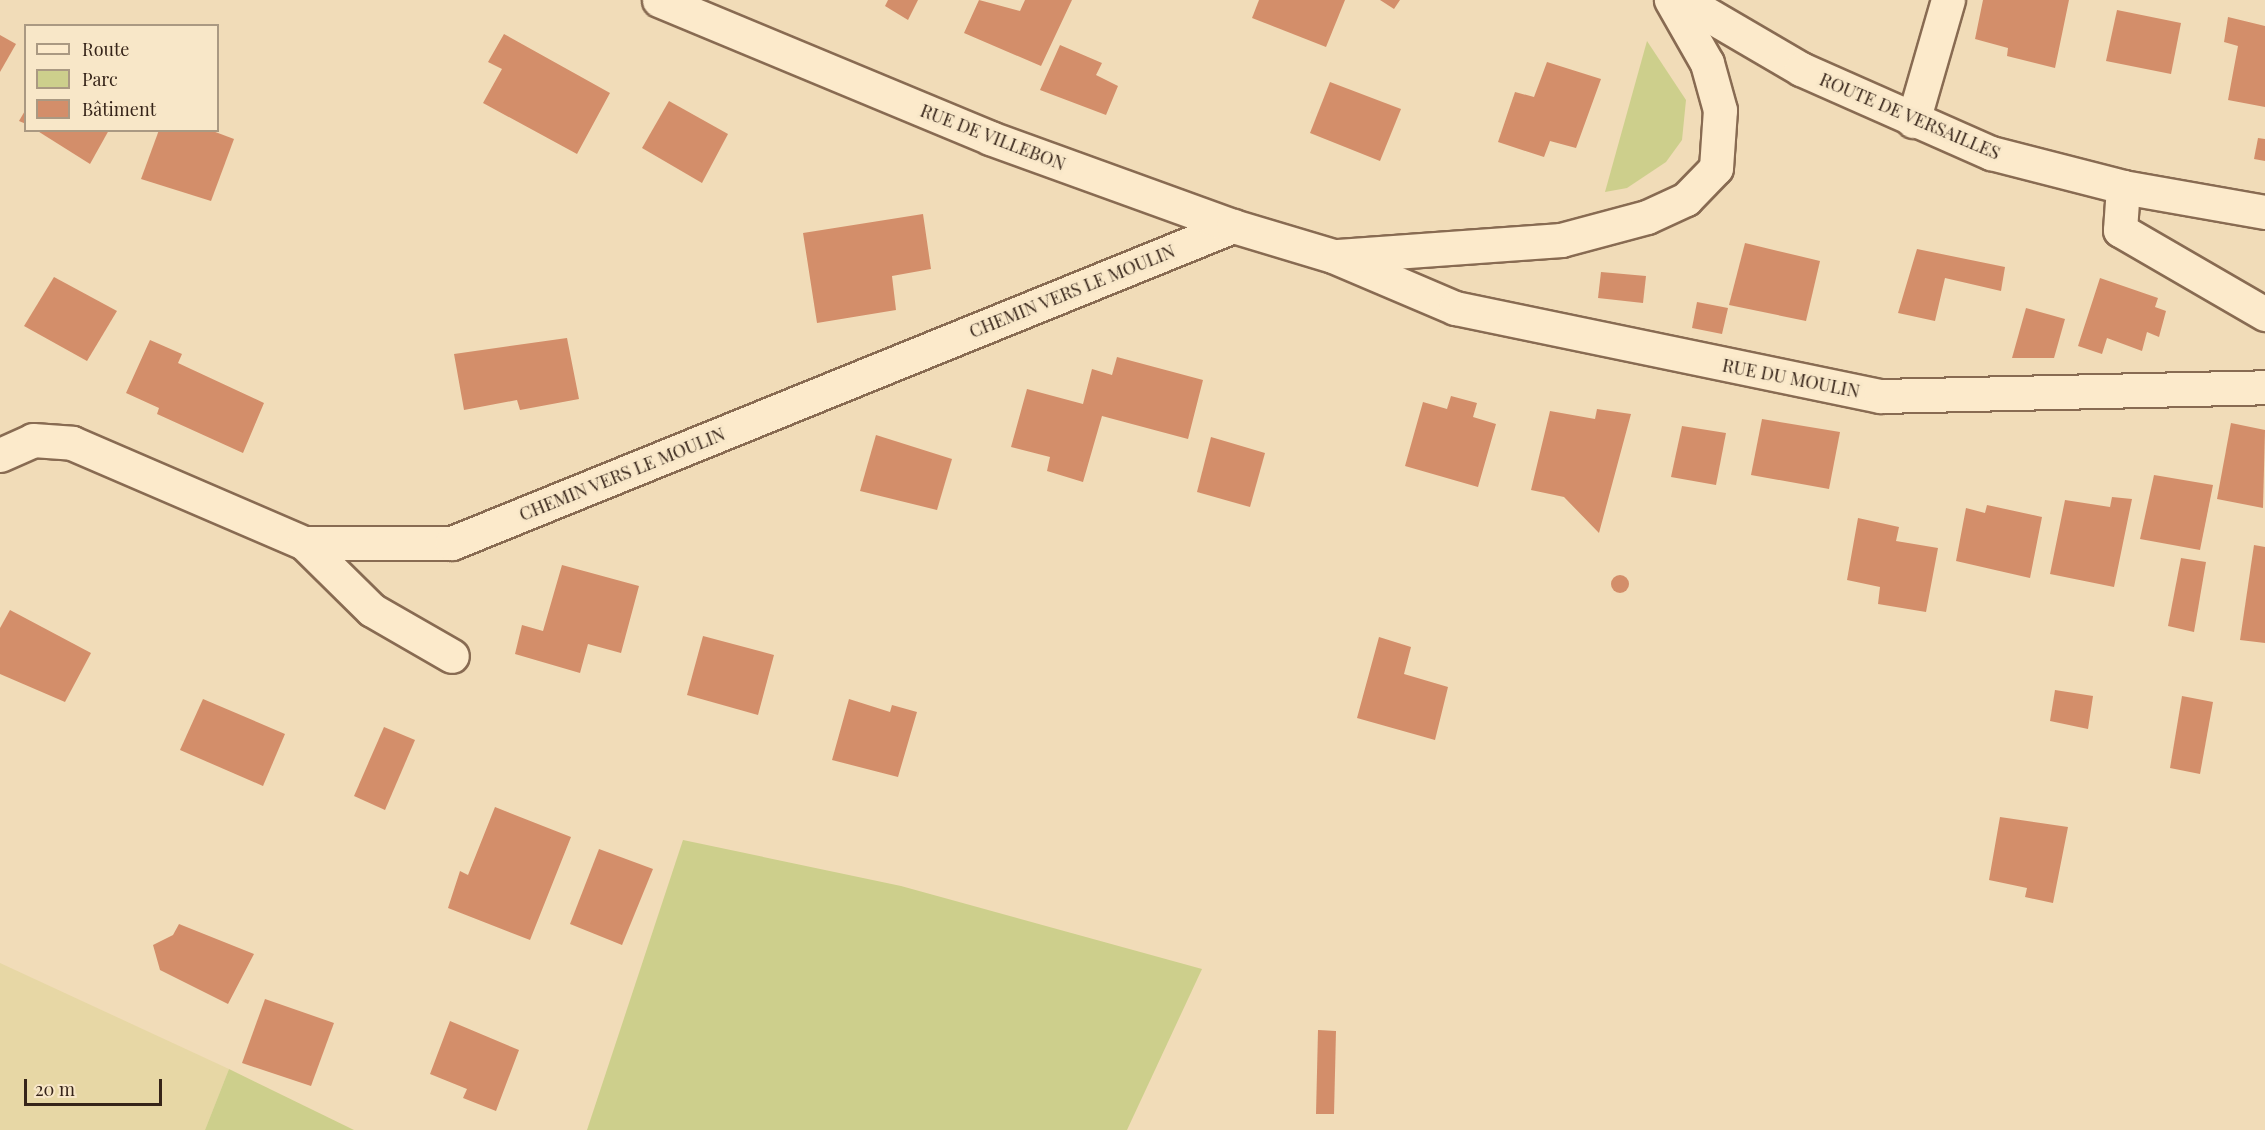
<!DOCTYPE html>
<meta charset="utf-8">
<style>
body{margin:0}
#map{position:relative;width:2265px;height:1130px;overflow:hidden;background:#f1dcb8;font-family:"Playfair Display",serif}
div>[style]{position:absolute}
.farmland>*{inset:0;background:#e7d7a5}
.green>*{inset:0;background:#cdcf8c}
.building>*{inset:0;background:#d38e6a}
.round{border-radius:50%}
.roads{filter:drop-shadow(2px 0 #886b52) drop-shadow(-2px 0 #886b52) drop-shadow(0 2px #886b52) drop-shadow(0 -2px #886b52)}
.minor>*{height:33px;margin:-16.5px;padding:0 16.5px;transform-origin:16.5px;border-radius:16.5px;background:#fceacb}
.secondary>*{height:33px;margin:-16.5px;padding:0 16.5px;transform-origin:16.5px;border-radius:16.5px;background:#fceacb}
span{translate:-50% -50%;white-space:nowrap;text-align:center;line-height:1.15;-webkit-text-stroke:5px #f8e7c8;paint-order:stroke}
.street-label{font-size:18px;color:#362419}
.legend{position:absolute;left:24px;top:24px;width:195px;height:108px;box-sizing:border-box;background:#f8e7c8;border:2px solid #aa9982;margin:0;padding:8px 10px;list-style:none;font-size:18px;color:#362419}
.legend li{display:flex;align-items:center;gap:12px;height:30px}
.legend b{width:30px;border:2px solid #aa9982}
.scale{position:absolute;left:24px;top:1079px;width:138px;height:27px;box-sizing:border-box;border:3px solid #362419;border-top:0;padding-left:8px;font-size:18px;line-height:21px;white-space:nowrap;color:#362419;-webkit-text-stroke:4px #f8e7c8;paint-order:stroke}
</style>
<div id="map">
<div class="farmland">
<div style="clip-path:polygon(0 963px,229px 1069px,205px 1130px,0 1130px)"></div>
</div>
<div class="green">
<div style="clip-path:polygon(1647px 41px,1686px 100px,1682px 140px,1666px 162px,1627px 188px,1605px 192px)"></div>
<div style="clip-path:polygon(683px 840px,901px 886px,1202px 969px,1127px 1130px,587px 1130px)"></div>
<div style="clip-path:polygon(229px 1069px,354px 1130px,205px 1130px)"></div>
</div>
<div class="building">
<div style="clip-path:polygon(888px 0,918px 0,908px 20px,885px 6px)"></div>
<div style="clip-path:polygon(979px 0,1020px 11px,1025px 0,1072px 0,1041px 66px,964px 33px)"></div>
<div style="clip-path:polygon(1259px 0,1345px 0,1326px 47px,1252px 18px)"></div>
<div style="clip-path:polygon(1380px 0,1400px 0,1394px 9px)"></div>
<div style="clip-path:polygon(1983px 0,2069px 0,2055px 68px,2007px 56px,2008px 48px,1975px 39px)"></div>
<div style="clip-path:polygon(2117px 10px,2181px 23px,2171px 74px,2106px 61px)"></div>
<div style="clip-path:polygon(2228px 17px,2265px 26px,2265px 107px,2228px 100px,2238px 46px,2224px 42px)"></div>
<div style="clip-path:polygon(504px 34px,610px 93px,577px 154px,483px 103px,502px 69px,488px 62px)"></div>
<div style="clip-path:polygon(0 35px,16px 44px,0 72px)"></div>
<div style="clip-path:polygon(1060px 45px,1102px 63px,1096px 75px,1118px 86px,1106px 115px,1040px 90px)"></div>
<div style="clip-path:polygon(1547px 62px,1601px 79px,1576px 148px,1550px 141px,1544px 157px,1498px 142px,1515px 92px,1534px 97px)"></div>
<div style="clip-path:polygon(1330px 82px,1401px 109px,1380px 161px,1310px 133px)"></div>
<div style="clip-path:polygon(669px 101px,728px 134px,702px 183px,642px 148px)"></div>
<div style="clip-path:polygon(26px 109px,26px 124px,19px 121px)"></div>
<div style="clip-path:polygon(36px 130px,109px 130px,90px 164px)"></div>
<div style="clip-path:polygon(159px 130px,210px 130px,234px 139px,211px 201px,141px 179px)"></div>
<div style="clip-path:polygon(2258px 138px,2265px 139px,2265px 161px,2254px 159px)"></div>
<div style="clip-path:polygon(923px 214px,931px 269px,892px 276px,896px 310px,817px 323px,803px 233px)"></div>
<div style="clip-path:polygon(1745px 243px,1820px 261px,1806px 321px,1729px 305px)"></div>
<div style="clip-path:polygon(1917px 249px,2005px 267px,2001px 291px,1945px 278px,1935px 321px,1898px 313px)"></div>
<div style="clip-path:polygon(1601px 272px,1646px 276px,1643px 303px,1598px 298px)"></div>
<div style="clip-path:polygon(54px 277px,117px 311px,87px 361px,24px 326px)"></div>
<div style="clip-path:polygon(2100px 278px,2158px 298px,2155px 307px,2166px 311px,2159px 337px,2147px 332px,2142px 351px,2107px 338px,2102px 354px,2078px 346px)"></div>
<div style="clip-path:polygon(1697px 302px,1728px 308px,1722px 334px,1692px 328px)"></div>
<div style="clip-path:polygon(2026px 308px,2065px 319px,2054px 358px,2012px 358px)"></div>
<div style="clip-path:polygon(567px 338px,579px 399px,520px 410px,517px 400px,464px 410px,454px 354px)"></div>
<div style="clip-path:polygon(150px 340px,182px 354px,178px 363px,264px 403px,243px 453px,157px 414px,159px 408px,126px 393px)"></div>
<div style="clip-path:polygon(1117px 357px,1203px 380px,1188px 439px,1102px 416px,1083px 482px,1047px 471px,1050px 457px,1011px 447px,1027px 389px,1083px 404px,1092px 369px,1112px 375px)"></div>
<div style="clip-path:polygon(1451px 396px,1477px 403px,1473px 417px,1496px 424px,1478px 487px,1405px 466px,1423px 402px,1447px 409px)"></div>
<div style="clip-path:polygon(1597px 409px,1631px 414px,1599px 533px,1564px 497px,1531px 490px,1550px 411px,1595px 419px)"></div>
<div style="clip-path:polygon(1762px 419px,1840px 432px,1829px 489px,1751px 475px)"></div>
<div style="clip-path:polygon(2231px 423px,2265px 430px,2263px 508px,2217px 499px)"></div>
<div style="clip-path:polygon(1682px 426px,1726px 433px,1716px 485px,1671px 477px)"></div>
<div style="clip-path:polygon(876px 435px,952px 459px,937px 510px,860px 491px)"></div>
<div style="clip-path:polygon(1211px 437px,1265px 453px,1250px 507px,1197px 492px)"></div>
<div style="clip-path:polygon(2154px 475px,2213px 485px,2200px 550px,2140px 539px)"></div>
<div style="clip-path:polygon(2112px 497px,2132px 499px,2114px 587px,2050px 574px,2065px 500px,2110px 507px)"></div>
<div style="clip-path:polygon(1987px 505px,2042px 517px,2030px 578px,1956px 561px,1966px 508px,1985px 513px)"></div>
<div style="clip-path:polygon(1858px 518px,1899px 527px,1896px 541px,1938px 548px,1926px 612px,1878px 604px,1880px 587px,1847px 580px)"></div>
<div style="clip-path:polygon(2254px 545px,2265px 547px,2265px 643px,2240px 640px)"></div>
<div style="clip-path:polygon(2181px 558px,2206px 562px,2194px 632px,2168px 626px)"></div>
<div style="clip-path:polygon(562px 565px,639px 586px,621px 653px,588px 644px,580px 673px,515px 654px,522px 625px,543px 631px)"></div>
<div class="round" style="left:1611px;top:575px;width:18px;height:18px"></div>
<div style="clip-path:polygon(10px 610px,91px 653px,65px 702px,0 674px,0 628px)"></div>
<div style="clip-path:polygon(703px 636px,774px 655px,758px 715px,687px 695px)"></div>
<div style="clip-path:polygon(1379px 637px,1411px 647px,1404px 674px,1448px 687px,1435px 740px,1357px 718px)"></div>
<div style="clip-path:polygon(2055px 690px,2093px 696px,2088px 729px,2050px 721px)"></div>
<div style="clip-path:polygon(2182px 696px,2213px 702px,2200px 774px,2170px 768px)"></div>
<div style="clip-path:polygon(203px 699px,285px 734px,263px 786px,180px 750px)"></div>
<div style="clip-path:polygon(849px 699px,890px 712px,892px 705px,917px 712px,898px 777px,832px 760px)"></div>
<div style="clip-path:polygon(384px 727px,415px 740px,385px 810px,354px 796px)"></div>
<div style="clip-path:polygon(495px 807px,571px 837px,530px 940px,448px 908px,460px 871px,468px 875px)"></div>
<div style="clip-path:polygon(2000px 817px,2068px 827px,2053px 903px,2025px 897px,2027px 888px,1989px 880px)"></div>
<div style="clip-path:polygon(599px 849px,653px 869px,622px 945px,570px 924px)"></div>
<div style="clip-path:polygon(179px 924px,254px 954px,228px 1004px,160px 970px,153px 945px,173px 935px)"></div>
<div style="clip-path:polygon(265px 999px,334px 1023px,311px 1086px,242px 1063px)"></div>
<div style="clip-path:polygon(450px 1021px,519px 1050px,496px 1111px,463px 1098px,467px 1089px,430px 1074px)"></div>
<div style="clip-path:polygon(1318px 1030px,1336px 1031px,1334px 1114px,1316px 1114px)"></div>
</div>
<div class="roads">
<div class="minor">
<div style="left:1913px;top:121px;width:126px;rotate:-73.9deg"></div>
<div style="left:0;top:455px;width:36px;rotate:-24deg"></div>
<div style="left:33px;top:440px;width:39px;rotate:4deg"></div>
<div style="left:72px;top:443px;width:253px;rotate:23.3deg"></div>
<div style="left:304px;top:543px;width:148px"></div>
<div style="left:452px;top:543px;width:843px;rotate:-22.09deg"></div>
<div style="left:304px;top:543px;width:95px;rotate:44.6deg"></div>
<div style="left:372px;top:610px;width:92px;rotate:29.9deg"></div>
</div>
<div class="secondary">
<div style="left:659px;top:0;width:359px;rotate:22.6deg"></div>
<div style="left:990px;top:138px;width:258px;rotate:19.9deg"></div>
<div style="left:1233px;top:226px;width:104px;rotate:16.7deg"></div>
<div style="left:1333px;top:256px;width:133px;rotate:23.1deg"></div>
<div style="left:1455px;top:308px;width:434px;rotate:11.7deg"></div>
<div style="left:1880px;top:396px;width:385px;rotate:-1.3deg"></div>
<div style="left:1683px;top:0;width:137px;rotate:30.3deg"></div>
<div style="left:1801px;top:69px;width:208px;rotate:23.9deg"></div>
<div style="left:1991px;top:153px;width:136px;rotate:14.4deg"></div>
<div style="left:2123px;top:187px;width:144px;rotate:10deg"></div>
<div style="left:2123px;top:187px;width:43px;rotate:94deg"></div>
<div style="left:2120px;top:230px;width:168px;rotate:30.1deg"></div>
<div style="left:1338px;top:256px;width:224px;rotate:-4.1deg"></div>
<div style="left:1561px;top:240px;width:89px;rotate:-15deg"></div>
<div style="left:1647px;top:217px;width:43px;rotate:-24.8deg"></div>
<div style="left:1686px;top:199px;width:43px;rotate:-45.9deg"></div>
<div style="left:1716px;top:168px;width:58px;rotate:-86.1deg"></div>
<div style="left:1720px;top:110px;width:49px;rotate:-105.5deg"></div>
<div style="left:1707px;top:63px;width:73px;rotate:-119.7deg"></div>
</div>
</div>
<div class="street-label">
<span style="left:1910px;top:116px;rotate:23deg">ROUTE DE VERSAILLES</span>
<span style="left:993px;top:137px;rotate:21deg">RUE DE VILLEBON</span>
<span style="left:1072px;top:291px;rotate:-22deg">CHEMIN VERS LE MOULIN</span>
<span style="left:1791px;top:378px;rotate:11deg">RUE DU MOULIN</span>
<span style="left:622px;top:474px;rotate:-22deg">CHEMIN VERS LE MOULIN</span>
</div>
<ul class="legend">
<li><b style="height:8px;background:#fceacb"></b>Route</li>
<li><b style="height:16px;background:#cdcf8c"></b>Parc</li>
<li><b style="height:16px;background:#d38e6a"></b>Bâtiment</li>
</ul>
<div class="scale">20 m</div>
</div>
